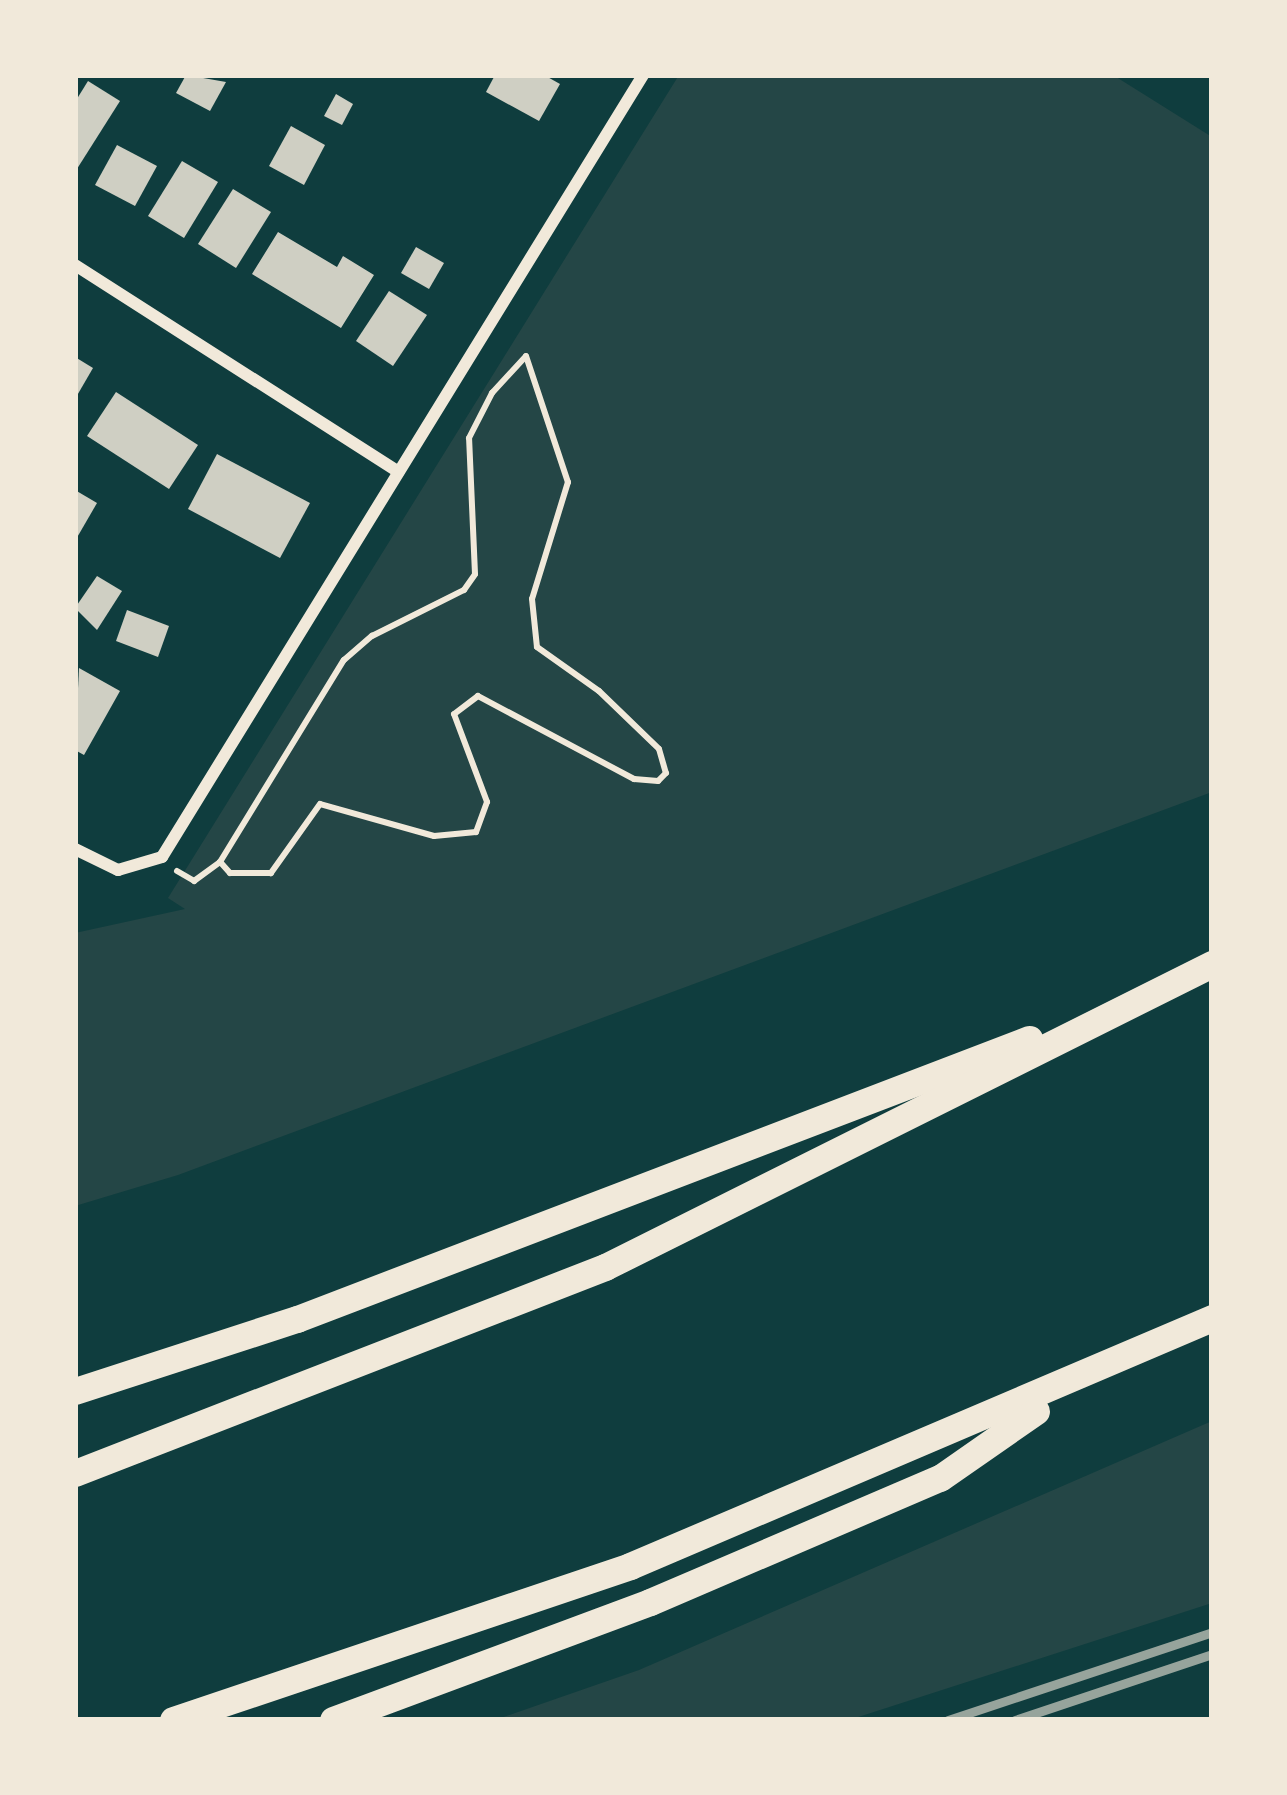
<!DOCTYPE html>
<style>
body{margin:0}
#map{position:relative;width:1287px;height:1795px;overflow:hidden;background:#0f3d3e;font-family:"Golos Text",sans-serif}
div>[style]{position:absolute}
.green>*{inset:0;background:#244646}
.building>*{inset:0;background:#cfcfc3}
.path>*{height:6px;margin:-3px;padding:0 3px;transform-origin:3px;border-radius:3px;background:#f1e9da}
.minor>*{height:12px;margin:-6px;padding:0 6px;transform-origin:6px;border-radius:6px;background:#f1e9da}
.motorway>*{height:27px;margin:-13.5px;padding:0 13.5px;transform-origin:13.5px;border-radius:13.5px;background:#f1e9da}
.rail>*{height:9px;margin:-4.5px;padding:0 4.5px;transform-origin:4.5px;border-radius:4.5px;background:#97a49c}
span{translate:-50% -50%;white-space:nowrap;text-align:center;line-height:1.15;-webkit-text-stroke:9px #f1e9da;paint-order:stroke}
.frame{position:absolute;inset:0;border:78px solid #f1e9da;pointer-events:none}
</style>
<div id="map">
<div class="green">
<div style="clip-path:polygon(679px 75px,1113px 75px,1212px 137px,1212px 792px,178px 1175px,75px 1206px,75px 933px,185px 909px,168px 898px)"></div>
<div style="clip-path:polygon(1212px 1421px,1212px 1603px,849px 1720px,495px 1720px,639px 1670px)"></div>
</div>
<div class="building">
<div style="clip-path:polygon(186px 75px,226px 82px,210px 111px,176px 93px)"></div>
<div style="clip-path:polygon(495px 75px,544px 75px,560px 84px,539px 121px,486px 92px)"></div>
<div style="clip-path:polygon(88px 81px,120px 101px,75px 172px,75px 102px)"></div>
<div style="clip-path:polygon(336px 94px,353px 104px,342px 125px,324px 116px)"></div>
<div style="clip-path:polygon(291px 126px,325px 145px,304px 185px,269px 166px)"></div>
<div style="clip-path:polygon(117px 145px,157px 166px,135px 206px,95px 185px)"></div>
<div style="clip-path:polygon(182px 161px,218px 182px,184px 238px,148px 216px)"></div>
<div style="clip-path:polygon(233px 189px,271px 212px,236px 268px,198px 244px)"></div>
<div style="clip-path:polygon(278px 232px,337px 267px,343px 256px,374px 275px,341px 328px,252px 274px)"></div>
<div style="clip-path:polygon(416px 247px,444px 263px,429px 289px,401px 273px)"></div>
<div style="clip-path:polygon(389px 291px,427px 315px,393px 366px,356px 341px)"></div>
<div style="clip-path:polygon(75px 357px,93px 368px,75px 399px)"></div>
<div style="clip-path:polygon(116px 392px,198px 445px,169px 489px,87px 436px)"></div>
<div style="clip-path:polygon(217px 454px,310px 503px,280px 558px,188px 509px)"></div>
<div style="clip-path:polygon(75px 490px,97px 503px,75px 541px)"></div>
<div style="clip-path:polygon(97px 576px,122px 591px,97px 630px,75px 608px)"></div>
<div style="clip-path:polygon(127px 610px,169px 626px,158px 657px,116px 641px)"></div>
<div style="clip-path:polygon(79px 668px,120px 691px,84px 755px,75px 750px)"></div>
</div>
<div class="path">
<div style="left:526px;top:356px;width:133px;rotate:71.6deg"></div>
<div style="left:568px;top:482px;width:122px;rotate:107.1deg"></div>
<div style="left:532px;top:599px;width:48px;rotate:84.1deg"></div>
<div style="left:537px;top:647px;width:76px;rotate:35.4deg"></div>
<div style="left:599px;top:691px;width:83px;rotate:44deg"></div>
<div style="left:659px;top:749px;width:25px;rotate:74deg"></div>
<div style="left:666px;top:773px;width:11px;rotate:135deg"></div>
<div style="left:658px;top:781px;width:24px;rotate:-175deg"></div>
<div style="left:634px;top:779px;width:177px;rotate:-152deg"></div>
<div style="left:478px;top:696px;width:30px;rotate:143deg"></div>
<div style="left:454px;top:714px;width:94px;rotate:69.4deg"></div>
<div style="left:487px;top:802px;width:32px;rotate:110deg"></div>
<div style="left:476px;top:832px;width:42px;rotate:174.6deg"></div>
<div style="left:434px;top:836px;width:118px;rotate:-164.3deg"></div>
<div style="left:320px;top:804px;width:85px;rotate:125.4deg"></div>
<div style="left:271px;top:873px;width:41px;rotate:180deg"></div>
<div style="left:230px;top:873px;width:15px;rotate:-132deg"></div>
<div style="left:220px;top:862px;width:237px;rotate:-58.5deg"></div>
<div style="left:344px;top:660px;width:37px;rotate:-41deg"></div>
<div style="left:372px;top:636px;width:103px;rotate:-26.6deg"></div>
<div style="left:464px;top:590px;width:19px;rotate:-55deg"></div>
<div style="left:475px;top:574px;width:136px;rotate:-92.5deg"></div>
<div style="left:469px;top:438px;width:51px;rotate:-62.9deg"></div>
<div style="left:492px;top:393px;width:50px;rotate:-47.4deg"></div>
<div style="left:177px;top:871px;width:20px;rotate:30deg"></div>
<div style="left:194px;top:881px;width:32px;rotate:-36deg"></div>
</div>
<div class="minor">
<div style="left:75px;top:265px;width:384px;rotate:32.6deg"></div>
<div style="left:75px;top:849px;width:48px;rotate:26deg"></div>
<div style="left:118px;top:870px;width:46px;rotate:-16.5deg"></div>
<div style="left:162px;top:857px;width:918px;rotate:-58.4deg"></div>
</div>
<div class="motorway">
<div style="left:75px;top:1391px;width:233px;rotate:-18deg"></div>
<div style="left:297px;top:1319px;width:784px;rotate:-20.93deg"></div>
<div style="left:75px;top:1473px;width:569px;rotate:-21.24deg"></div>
<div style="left:605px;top:1267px;width:678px;rotate:-26.53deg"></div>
<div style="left:173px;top:1720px;width:482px;rotate:-18.6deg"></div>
<div style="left:630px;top:1566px;width:633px;rotate:-23.08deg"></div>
<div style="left:333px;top:1720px;width:338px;rotate:-20.4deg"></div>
<div style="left:650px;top:1602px;width:315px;rotate:-23.2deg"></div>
<div style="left:940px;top:1478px;width:117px;rotate:-34.9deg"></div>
</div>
<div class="rail">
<div style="left:948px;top:1720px;width:278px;rotate:-18.4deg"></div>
<div style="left:1015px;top:1720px;width:208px;rotate:-18.5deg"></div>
</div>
<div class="frame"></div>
</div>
